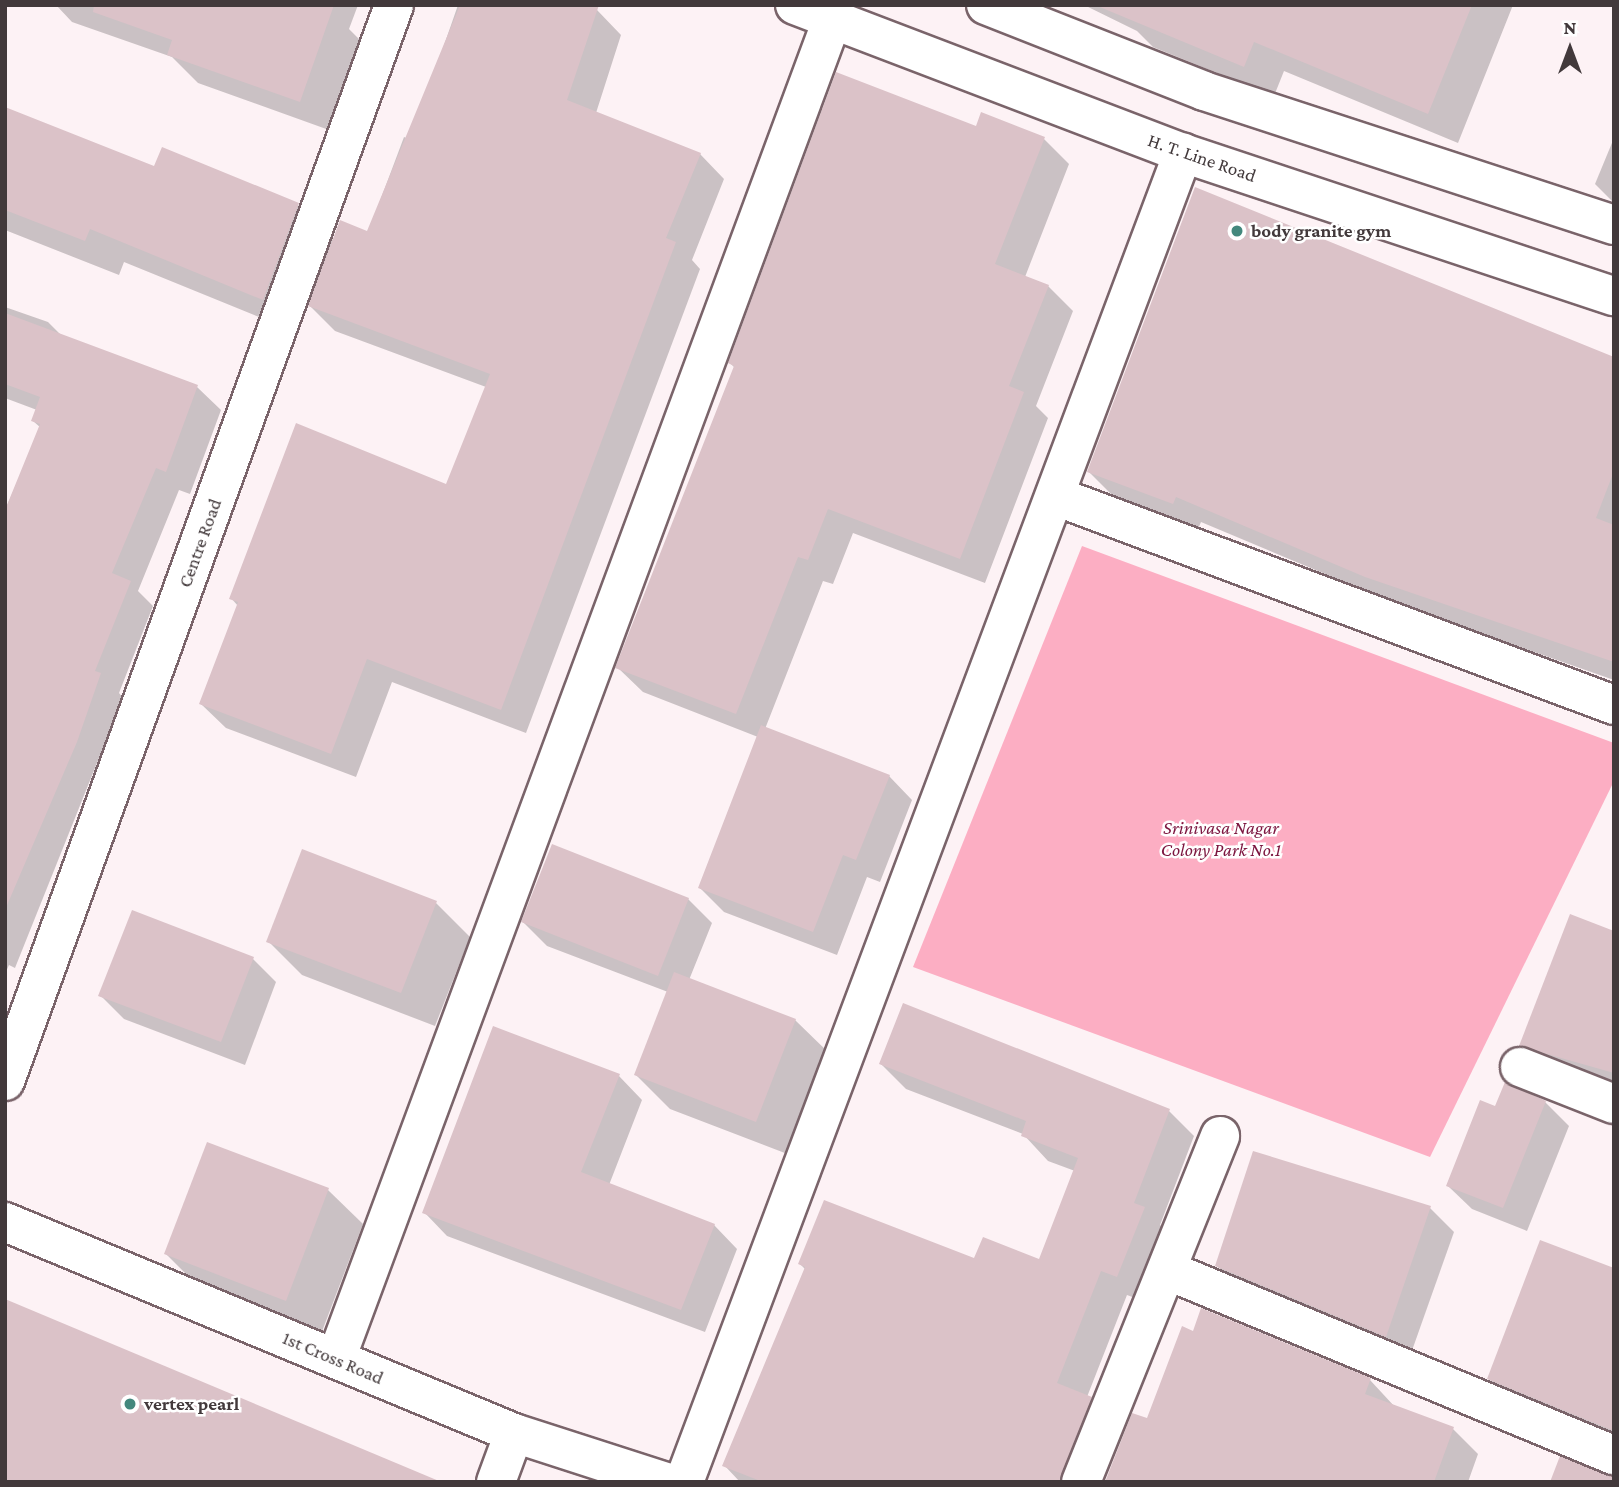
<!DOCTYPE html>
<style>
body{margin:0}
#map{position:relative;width:1619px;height:1487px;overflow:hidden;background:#fdf2f5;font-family:"Crimson Pro",serif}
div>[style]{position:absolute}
.green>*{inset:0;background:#fcaec3}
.shadow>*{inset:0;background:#0003}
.building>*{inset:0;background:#dbc2c8}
.roads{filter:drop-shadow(2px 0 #7a646a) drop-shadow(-2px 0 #7a646a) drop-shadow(0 2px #7a646a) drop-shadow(0 -2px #7a646a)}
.minor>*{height:38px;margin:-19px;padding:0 19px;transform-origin:19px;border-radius:19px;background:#fff}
.dots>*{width:19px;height:19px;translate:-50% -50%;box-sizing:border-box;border:4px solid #fff;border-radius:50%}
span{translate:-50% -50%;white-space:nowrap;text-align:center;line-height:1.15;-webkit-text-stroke:5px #fff;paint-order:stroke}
.street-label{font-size:19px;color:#42393b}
.poi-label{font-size:19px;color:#42393b;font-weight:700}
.left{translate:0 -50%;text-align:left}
.park-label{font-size:19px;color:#7c153f;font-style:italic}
.frame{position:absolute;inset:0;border:7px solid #42393b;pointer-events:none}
.north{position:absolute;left:1535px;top:14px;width:70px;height:70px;-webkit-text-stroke:5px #fff;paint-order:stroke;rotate:0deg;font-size:19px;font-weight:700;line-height:28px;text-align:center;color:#42393b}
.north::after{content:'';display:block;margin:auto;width:24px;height:32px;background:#42393b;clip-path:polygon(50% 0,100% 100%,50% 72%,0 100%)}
</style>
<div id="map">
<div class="green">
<div style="clip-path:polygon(1082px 546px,1614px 743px,1614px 781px,1430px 1157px,913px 967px)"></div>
</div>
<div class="shadow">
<div style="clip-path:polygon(56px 5px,358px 5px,349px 29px,360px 40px,329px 130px,198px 83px,172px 57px,72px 22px)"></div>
<div style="clip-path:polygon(458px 5px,597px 10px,621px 35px,596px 113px,700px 154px,724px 179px,692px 260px,700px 269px,526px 733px,392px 682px,356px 777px,226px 728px,201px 704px,238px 606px,231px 598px,447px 487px,486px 387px,335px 331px,308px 304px,298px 333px,124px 262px,119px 275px,5px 230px,5px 109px,155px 168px,298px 205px,334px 241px,368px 233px,404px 137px,411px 140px)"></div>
<div style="clip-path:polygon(1084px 5px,1513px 5px,1458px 143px,1284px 71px,1274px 96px,1153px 47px,1137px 31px)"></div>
<div style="clip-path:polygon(977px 128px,1044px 139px,1069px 164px,1025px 277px,1048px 286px,1073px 311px,1036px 406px,1048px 418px,985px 583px,853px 533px,833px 584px,823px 581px,765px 729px,889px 776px,912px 800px,880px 882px,867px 877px,837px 955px,724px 912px,700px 888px,758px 737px,643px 692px,617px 667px,735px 368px,730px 363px)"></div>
<div style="clip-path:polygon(1614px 138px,1614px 203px,1595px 184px)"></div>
<div style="clip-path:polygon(5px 307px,48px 322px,63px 337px,197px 387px,221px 410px,190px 494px,179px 490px,138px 591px,153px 606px,119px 693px,123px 698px,15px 968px,9px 965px,5px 974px,5px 510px,41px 428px,33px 421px,37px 410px,5px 398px)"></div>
<div style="clip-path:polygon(1614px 361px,1614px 680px,1392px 602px,1201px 522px,1198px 529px,1114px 497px,1089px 472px)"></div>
<div style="clip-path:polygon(688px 899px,712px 923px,689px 980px,795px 1020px,830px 1054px,790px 1155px,670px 1109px,636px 1075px,668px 992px,547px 946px,523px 922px)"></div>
<div style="clip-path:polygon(436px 903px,470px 937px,435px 1026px,302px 975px,268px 941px)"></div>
<div style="clip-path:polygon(1614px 932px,1614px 1088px,1545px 1069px,1521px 1045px)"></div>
<div style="clip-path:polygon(253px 959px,276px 982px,245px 1065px,124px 1019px,100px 995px)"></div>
<div style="clip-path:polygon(881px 1064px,1169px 1111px,1194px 1136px,1160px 1225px,1169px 1234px,1143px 1301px,1127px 1295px,1087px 1397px,1116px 1423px,1093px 1482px,740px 1482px,724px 1465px,806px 1270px,800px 1264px,1040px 1261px,1075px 1171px,1048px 1161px,1023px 1134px,906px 1089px)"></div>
<div style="clip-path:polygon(619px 1076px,642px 1100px,609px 1185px,714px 1225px,737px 1249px,705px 1332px,447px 1236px,424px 1212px)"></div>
<div style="clip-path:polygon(1545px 1102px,1569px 1126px,1527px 1231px,1472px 1209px,1448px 1186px,1496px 1108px)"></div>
<div style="clip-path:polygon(208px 1145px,328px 1190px,363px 1224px,321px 1334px,200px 1288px,166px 1254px)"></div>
<div style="clip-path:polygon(1254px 1154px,1430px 1208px,1454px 1232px,1409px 1359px,1240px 1289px,1217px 1266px)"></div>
<div style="clip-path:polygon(1614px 1273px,1614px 1445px,1515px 1404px,1489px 1379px)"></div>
<div style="clip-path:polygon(1370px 1380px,1395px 1407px,1453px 1429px,1478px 1454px,1468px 1482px,1106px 1482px,1148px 1421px)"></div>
</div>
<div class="building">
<div style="clip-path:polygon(94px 5px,334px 5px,300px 102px,167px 55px,172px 40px,93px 12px)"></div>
<div style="clip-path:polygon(460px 5px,599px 5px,567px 100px,701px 153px,666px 238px,676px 242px,501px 710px,367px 659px,331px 754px,199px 704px,238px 602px,229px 599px,296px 423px,446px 484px,490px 374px,308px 306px,340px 220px,367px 231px)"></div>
<div style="clip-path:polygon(1095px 5px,1472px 5px,1428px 114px,1254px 42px,1244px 67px)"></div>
<div style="clip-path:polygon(836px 72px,976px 126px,981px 112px,1045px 137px,995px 264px,1049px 285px,1009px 386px,1024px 392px,960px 559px,828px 509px,808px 560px,798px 557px,736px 714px,615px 668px,734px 366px,728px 363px)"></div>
<div style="clip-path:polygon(5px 107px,154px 166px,162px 147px,299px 203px,263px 300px,90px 229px,85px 241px,5px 210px)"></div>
<div style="clip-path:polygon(1195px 187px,1614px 357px,1614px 471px,1596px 518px,1614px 525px,1614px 662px,1365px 577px,1176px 497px,1173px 504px,1087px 472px)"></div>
<div style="clip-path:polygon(5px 313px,198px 385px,166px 472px,156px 468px,112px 573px,131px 581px,95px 671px,101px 673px,77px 742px,5px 910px,5px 510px,40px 424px,31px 421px,40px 397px,5px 384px)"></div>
<div style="clip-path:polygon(761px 725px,890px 775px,856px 860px,843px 855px,813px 932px,698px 888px)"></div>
<div style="clip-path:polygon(552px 844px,689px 898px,658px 976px,521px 922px)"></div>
<div style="clip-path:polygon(302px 849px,437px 901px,401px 993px,266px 942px)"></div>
<div style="clip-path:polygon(132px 910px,254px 957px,221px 1042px,98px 996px)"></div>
<div style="clip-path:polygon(1570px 914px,1614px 931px,1614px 1073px,1519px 1046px)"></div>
<div style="clip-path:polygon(674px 972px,796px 1019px,756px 1122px,634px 1075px)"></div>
<div style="clip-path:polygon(903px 1003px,1170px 1109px,1134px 1203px,1145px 1207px,1117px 1277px,1101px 1271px,1057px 1383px,1092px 1397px,1060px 1482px,763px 1482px,722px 1466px,805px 1267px,798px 1264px,824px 1200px,974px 1258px,983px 1237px,1039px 1259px,1078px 1158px,1021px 1136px,1026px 1121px,879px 1064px)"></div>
<div style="clip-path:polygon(493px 1026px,620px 1074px,581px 1172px,715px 1224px,681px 1310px,422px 1213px)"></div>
<div style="clip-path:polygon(1505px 1082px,1546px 1101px,1503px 1208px,1446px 1186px,1480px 1100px,1495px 1106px)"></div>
<div style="clip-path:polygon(207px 1142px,329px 1188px,286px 1301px,164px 1254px)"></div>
<div style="clip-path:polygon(1253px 1151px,1431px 1206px,1386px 1337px,1215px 1266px)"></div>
<div style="clip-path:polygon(1540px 1240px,1614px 1268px,1614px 1431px,1487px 1379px)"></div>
<div style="clip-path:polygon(5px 1299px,439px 1481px,439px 1482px,5px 1482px)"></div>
<div style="clip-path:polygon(1201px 1308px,1371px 1378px,1365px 1394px,1454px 1427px,1434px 1482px,1105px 1482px,1132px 1413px,1147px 1418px,1182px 1326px,1193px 1331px)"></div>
<div style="clip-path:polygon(1560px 1456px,1614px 1476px,1614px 1482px,1550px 1482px)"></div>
</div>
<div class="roads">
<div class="minor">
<div style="left:795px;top:5px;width:415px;rotate:20.9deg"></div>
<div style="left:1183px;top:153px;width:454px;rotate:18.4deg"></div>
<div style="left:986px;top:5px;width:234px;rotate:21.5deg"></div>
<div style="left:1204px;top:91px;width:431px;rotate:18.1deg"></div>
<div style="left:1058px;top:497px;width:594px;rotate:20.51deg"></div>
<div style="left:1520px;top:1067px;width:101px;rotate:21.5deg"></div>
<div style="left:5px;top:1081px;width:1144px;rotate:-70.12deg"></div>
<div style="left:5px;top:1222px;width:551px;rotate:22.52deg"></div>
<div style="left:514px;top:1433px;width:160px;rotate:17.9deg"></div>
<div style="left:1169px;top:1271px;width:482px;rotate:22.5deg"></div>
<div style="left:336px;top:1359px;width:1428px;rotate:-69.67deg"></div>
<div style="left:496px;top:1482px;width:52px;rotate:-69.8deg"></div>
<div style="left:684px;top:1482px;width:1420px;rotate:-69.42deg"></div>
<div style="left:1081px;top:1482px;width:373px;rotate:-68.1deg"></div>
</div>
</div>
<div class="dots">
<div style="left:1237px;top:231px;background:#43887d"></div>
<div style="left:130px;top:1404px;background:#43887d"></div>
</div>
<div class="street-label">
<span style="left:1202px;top:158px;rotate:19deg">H. T. Line Road</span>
<span style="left:200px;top:543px;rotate:-70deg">Centre Road</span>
<span style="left:333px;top:1358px;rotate:23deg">1st Cross Road</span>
</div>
<div class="poi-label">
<span class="left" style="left:1251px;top:231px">body granite gym</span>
<span class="left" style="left:144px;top:1404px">vertex pearl</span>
</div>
<div class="park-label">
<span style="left:1221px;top:839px">Srinivasa Nagar<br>Colony Park No.1</span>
</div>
<div class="frame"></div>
<div class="north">N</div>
</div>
